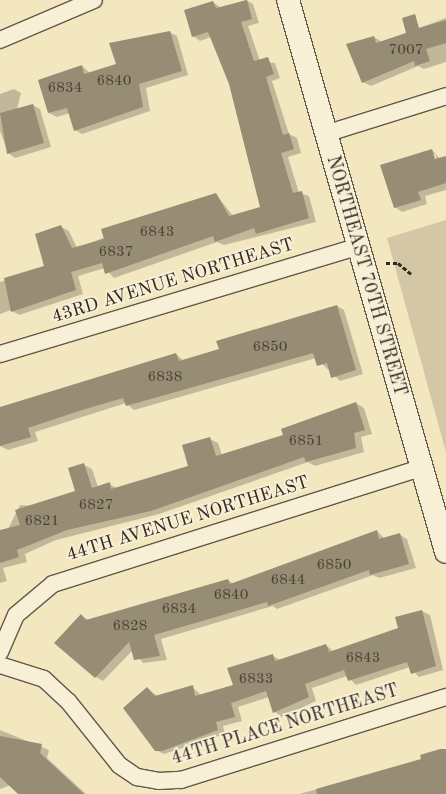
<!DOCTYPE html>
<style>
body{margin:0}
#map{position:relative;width:446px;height:794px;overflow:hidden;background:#f3e7c0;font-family:"Old Standard TT",serif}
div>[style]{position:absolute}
.green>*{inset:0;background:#d3c7a5}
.shadow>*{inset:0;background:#0003}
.building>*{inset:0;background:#978c74}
.path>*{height:3px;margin-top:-1.5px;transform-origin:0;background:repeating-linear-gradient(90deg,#342922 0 4px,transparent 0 6.5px)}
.roads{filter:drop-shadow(1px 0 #64584a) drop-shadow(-1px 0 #64584a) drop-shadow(0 1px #64584a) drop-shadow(0 -1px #64584a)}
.street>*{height:16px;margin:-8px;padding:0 8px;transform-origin:8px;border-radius:8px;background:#f7efd6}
.secondary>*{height:22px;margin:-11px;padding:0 11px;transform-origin:11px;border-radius:11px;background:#f7efd6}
span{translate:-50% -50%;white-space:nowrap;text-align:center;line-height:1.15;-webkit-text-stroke:4px #f7efd6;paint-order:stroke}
.number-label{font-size:15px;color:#4d4236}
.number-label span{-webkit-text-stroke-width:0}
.street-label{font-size:18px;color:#342922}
</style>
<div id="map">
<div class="green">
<div style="clip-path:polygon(446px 220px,446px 452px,387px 238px)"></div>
</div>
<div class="shadow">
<div style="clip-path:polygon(246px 0,253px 4px,259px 23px,248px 26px,260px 61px,275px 63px,280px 78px,272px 81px,289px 134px,297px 138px,301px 153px,288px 157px,299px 193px,309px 196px,316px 222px,224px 245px,217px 242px,114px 278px,105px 268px,78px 276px,83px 294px,19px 315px,11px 310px,0 314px,0 282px,46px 266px,61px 227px,69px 231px,77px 248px,216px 194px,233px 216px,261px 208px,230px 84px,211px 37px,200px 41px,193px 36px,213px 2px,221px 8px)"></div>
<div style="clip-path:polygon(446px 18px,446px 62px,424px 69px,418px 66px,371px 86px,363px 82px,374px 37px,382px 42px)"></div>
<div style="clip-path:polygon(169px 32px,177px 36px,188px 75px,146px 88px,150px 111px,82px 134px,75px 130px,70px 113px,57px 117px,49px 113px,82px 66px,90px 73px,117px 65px)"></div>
<div style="clip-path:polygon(14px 89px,21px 93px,17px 109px,33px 105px,40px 109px,51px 147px,15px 158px,8px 153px,0 131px,0 94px)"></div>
<div style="clip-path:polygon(evenodd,432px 150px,440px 159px,446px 157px,446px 190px,425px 196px,427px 204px,402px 212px,395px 207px,432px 150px,432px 154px,435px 154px,438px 165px,432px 154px)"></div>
<div style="clip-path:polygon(337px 306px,344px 310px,363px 374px,340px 381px,316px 358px,134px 410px,126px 403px,35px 432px,38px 441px,8px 450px,0 446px,0 412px,176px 354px,184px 361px,220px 350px)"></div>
<div style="clip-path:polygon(356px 403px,364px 408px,372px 434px,361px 437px,364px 452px,315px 466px,308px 462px,159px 514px,56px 540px,25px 554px,27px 562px,3px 568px,7px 581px,0 583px,0 545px,20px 505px,38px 506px,77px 492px,84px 465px,92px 469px,98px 487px,109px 484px,117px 488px,189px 467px,210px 439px,218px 443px,222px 455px,285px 435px,283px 430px)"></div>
<div style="clip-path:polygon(377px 531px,385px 539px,400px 535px,407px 539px,416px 568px,379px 578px,373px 575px,277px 609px,273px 606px,161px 639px,167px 660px,143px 663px,133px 650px,103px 681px,96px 677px,81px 616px,89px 620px,228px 580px,234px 584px)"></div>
<div style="clip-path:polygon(422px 611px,430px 615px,443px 670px,419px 677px,410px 667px,356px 685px,347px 676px,312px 688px,316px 701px,282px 717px,275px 712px,269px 697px,238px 707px,242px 721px,223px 726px,225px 734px,164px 754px,156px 750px,147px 689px,158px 696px,192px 687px,201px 695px,234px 686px,273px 656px,280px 660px,326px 645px,334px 652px,399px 629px)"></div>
<div style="clip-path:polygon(0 730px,49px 750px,47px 758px,86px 794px,21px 794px,11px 785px,0 789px)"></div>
<div style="clip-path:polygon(446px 749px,446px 794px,299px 794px,423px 760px)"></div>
</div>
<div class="building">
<div style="clip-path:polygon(247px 0,252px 19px,241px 22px,254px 61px,268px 57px,274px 74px,266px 77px,283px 135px,289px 133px,294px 149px,281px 153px,293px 193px,302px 191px,309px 218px,256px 234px,254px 228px,215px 242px,213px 236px,105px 274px,102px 263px,71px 272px,76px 290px,11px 312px,4px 278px,44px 266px,35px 234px,61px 225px,72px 248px,104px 239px,101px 229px,216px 193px,229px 216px,260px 207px,229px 84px,208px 32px,192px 37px,184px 10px,213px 1px,216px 8px)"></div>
<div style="clip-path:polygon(415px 14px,419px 28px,446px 20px,446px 43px,426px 49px,430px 61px,415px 66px,414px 61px,362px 83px,346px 44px,374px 36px,376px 43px,406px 33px,402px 18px)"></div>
<div style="clip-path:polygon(170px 31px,182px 71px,139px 84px,143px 107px,74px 131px,67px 108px,48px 113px,38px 80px,82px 65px,84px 74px,116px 64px,109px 43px)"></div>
<div style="clip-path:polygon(33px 104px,44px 143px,7px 154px,0 113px)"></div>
<div style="clip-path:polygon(432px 149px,435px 159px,446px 156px,446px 183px,418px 192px,421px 200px,394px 208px,380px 165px)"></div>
<div style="clip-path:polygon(337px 305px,356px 370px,331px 378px,327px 363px,317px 366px,313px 353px,126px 406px,123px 398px,82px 410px,28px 428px,31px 437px,0 446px,0 407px,176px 353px,179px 361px,219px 349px,216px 341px)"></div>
<div style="clip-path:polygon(356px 402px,365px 430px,354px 433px,356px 448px,306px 462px,304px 457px,151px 511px,67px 530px,17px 550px,19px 557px,0 563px,0 530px,20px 525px,15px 510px,75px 491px,68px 468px,84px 463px,92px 488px,110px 482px,111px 489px,188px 466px,182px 445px,210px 437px,216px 456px,283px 435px,281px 429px)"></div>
<div style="clip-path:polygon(377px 530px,379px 539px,400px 533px,409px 564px,370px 575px,369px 570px,268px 606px,267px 602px,154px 635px,160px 656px,134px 660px,129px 642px,95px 678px,54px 643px,81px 614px,86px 620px,228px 579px,230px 584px)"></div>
<div style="clip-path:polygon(422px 610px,436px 666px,411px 674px,407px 662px,348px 681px,344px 670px,305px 684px,309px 697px,273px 713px,266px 691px,231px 703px,235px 717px,216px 722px,218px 730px,162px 751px,155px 751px,123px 708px,147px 687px,155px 696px,193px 685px,195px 696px,233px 685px,227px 668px,273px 654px,275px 661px,326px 644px,329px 652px,398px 628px,395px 617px)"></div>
<div style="clip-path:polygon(0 736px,42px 744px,40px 753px,84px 794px,18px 794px,0 777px)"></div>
<div style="clip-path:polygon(440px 749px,446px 749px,446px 794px,317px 794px,316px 789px,421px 759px,420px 755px)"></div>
</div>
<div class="path">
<div style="left:386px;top:263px;width:12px"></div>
<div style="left:398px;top:263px;width:17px;rotate:40deg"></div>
</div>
<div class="roads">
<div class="street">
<div style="left:0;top:40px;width:102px;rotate:-23.1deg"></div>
<div style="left:325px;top:134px;width:127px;rotate:-17.4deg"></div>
<div style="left:0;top:354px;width:373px;rotate:-16.7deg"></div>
<div style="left:0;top:652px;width:40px;rotate:-66.6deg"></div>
<div style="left:16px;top:615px;width:48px;rotate:-40deg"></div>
<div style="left:53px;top:584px;width:387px;rotate:-17.5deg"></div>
<div style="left:0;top:665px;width:46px;rotate:17.7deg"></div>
<div style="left:44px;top:679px;width:33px;rotate:43deg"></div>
<div style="left:68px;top:701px;width:82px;rotate:51.4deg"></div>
<div style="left:119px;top:765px;width:22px;rotate:34deg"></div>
<div style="left:137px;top:777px;width:22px;rotate:10deg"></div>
<div style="left:159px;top:781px;width:22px;rotate:-3deg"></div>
<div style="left:181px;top:780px;width:278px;rotate:-17.4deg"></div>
</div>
<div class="secondary">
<div style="left:288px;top:0;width:574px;rotate:74.03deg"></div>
</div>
</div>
<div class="number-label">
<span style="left:406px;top:51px">7007</span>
<span style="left:114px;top:82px">6840</span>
<span style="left:65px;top:89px">6834</span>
<span style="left:157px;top:233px">6843</span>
<span style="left:116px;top:253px">6837</span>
<span style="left:270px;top:348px">6850</span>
<span style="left:165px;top:378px">6838</span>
<span style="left:306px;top:442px">6851</span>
<span style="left:96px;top:506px">6827</span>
<span style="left:42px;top:522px">6821</span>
<span style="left:334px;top:566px">6850</span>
<span style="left:288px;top:581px">6844</span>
<span style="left:231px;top:596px">6840</span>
<span style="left:179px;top:610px">6834</span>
<span style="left:130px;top:627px">6828</span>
<span style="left:363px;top:659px">6843</span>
<span style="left:256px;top:680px">6833</span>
</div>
<div class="street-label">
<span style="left:366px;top:276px;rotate:74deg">NORTHEAST 70TH STREET</span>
<span style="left:173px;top:281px;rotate:-17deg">43RD AVENUE NORTHEAST</span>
<span style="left:188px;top:519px;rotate:-17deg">44TH AVENUE NORTHEAST</span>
<span style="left:285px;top:725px;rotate:-17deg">44TH PLACE NORTHEAST</span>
</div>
</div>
